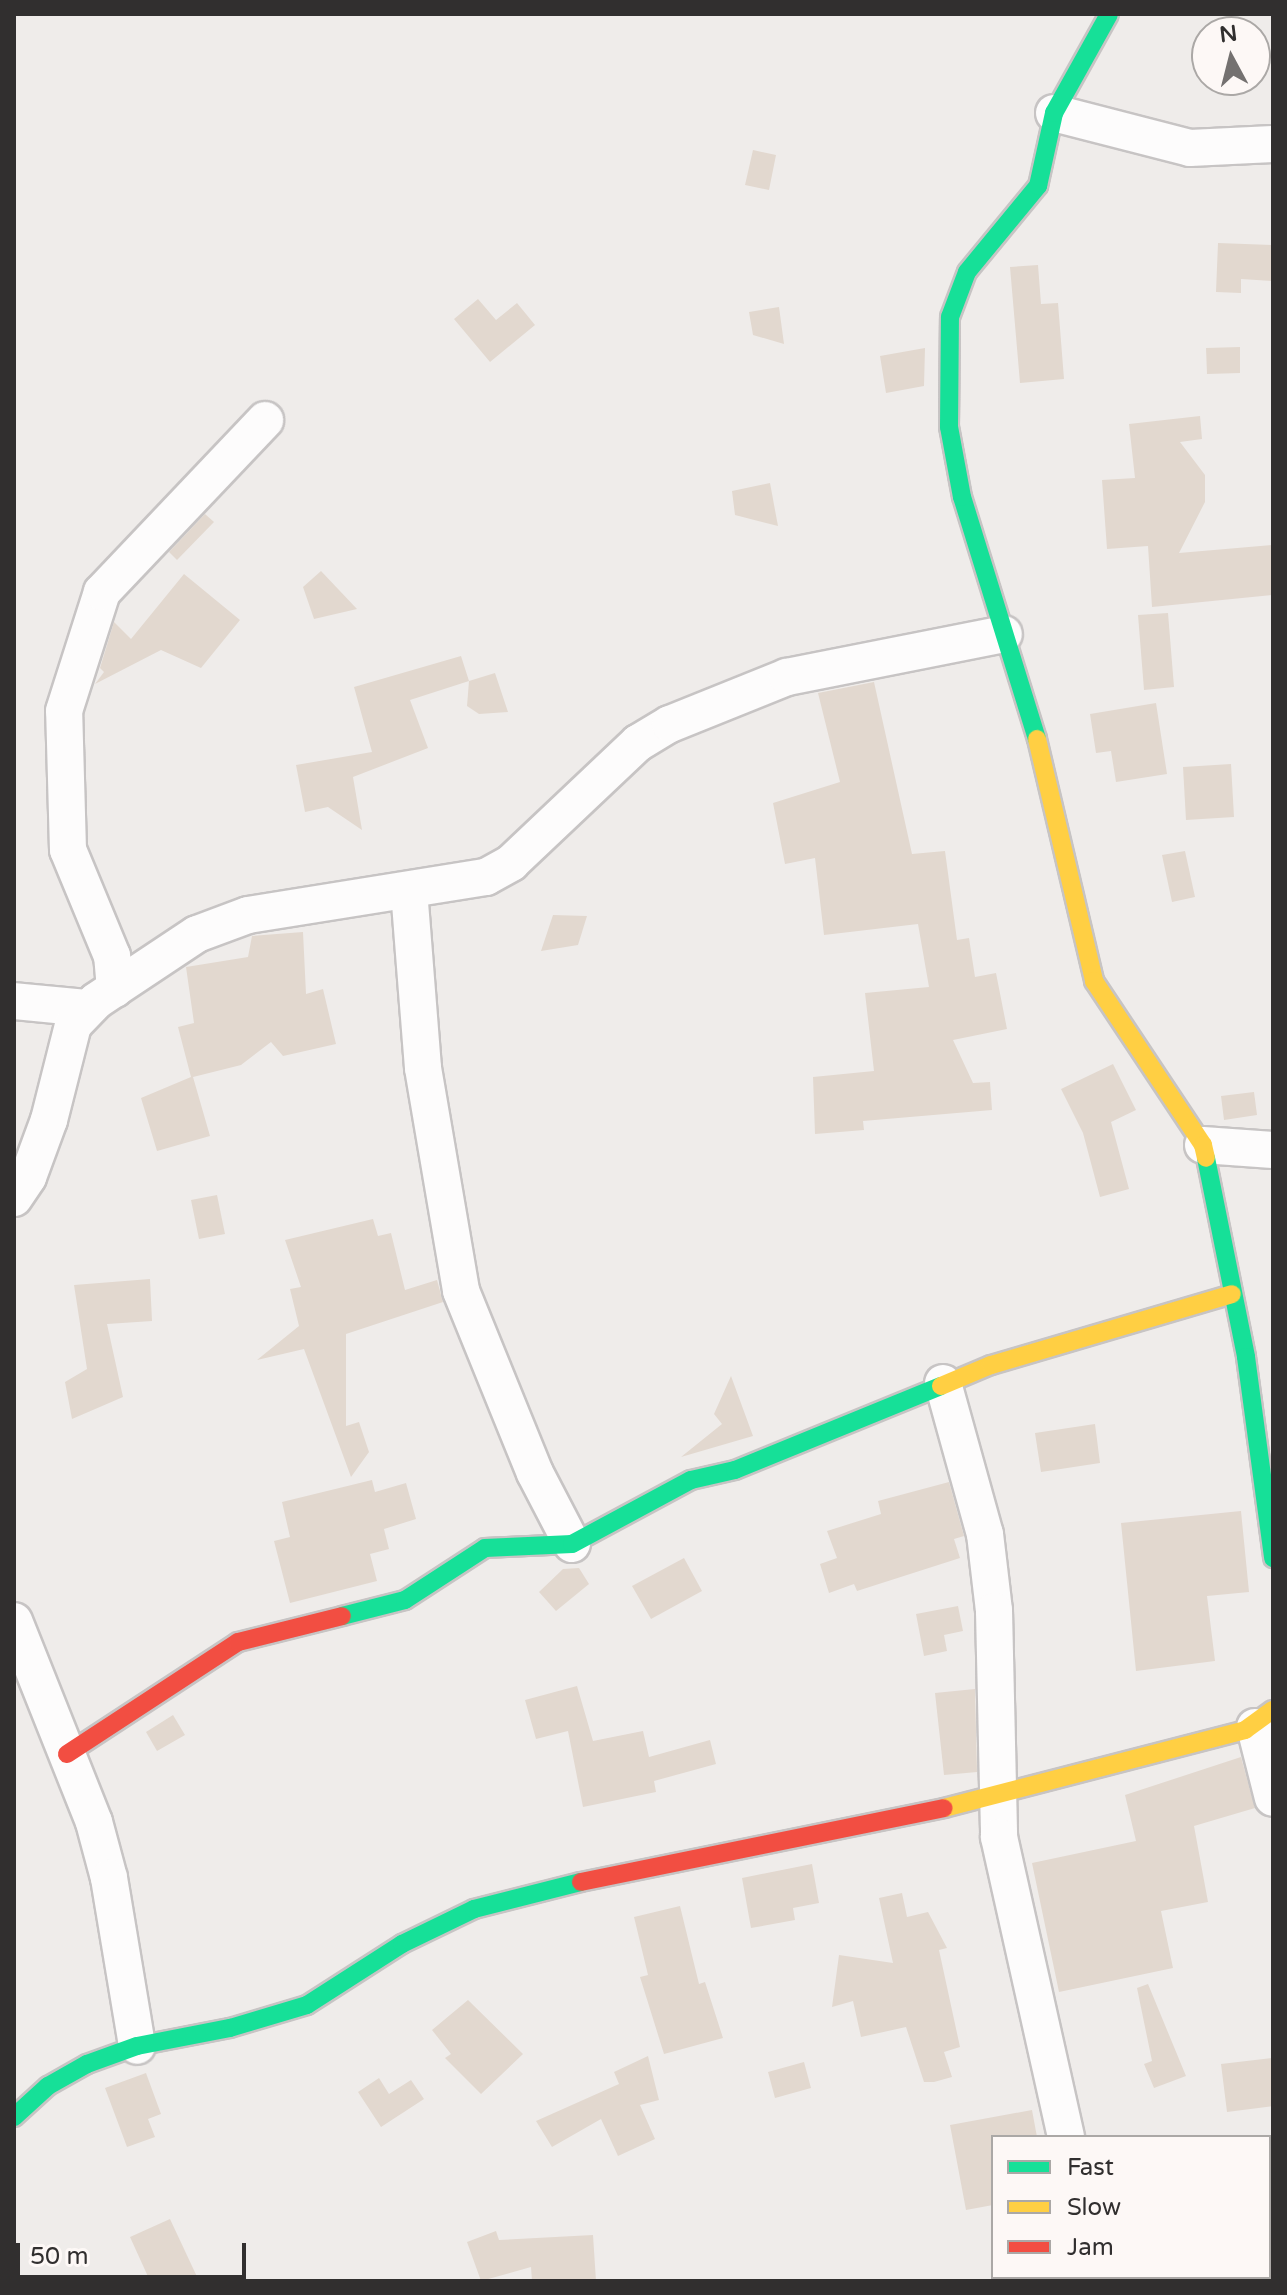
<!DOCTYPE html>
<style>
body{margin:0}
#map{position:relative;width:1287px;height:2295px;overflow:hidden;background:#efecea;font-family:"Varela Round",sans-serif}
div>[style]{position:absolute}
.building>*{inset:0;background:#e2d8cf}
.roads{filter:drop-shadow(2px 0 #c7c4c4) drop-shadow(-2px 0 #c7c4c4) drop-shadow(0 2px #c7c4c4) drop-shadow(0 -2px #c7c4c4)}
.street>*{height:36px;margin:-18px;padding:0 18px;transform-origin:18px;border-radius:18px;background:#fdfcfc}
.fast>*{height:18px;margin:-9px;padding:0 9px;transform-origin:9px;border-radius:9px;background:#16e098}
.slow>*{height:18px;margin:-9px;padding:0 9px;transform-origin:9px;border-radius:9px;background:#ffcf43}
.jam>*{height:18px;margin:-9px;padding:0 9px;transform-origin:9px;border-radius:9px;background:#f24e42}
span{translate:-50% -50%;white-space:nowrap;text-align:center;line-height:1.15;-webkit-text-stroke:8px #fdf8f6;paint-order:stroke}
.frame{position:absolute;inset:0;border:16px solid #312f2f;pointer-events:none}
.legend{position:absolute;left:991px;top:2135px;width:280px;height:144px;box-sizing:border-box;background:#fdf8f6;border:2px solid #aba8a6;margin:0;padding:10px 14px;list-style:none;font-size:24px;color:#312f2f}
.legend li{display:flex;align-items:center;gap:16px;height:40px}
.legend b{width:40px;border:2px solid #aba8a6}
.north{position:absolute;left:1191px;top:16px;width:80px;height:80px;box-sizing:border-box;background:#fdf8f6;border:2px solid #aba8a6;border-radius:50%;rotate:353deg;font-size:22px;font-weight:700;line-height:32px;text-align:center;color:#312f2f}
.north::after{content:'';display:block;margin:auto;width:28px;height:36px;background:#747170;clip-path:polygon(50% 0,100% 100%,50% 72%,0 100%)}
.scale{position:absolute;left:16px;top:2243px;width:230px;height:36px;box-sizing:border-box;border:4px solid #312f2f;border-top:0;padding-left:10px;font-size:24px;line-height:28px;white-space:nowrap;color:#312f2f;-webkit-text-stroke:6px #fdf8f6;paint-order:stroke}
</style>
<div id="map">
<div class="building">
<div style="clip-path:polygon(753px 150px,776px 155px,769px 190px,745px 185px)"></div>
<div style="clip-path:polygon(1218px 243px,1273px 245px,1273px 281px,1241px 279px,1241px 293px,1216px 292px)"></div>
<div style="clip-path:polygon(1038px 265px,1041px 304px,1058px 303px,1064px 379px,1020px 383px,1010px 267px)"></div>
<div style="clip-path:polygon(478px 299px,496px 320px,517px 303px,535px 325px,490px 362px,454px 319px)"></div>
<div style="clip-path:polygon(779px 307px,784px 344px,753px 335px,749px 312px)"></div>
<div style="clip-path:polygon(1240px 347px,1240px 373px,1207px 374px,1206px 348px)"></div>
<div style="clip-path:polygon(925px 348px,924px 386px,886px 393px,880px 356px)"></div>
<div style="clip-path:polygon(1200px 416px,1202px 439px,1180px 442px,1205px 475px,1205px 502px,1179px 553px,1273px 545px,1273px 595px,1152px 607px,1148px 546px,1107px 549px,1102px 480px,1135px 478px,1129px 424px)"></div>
<div style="clip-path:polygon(770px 483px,778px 526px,735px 515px,732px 491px)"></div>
<div style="clip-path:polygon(205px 514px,214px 522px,177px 560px,169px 552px)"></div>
<div style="clip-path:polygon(321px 571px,357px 609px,314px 619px,303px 587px)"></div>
<div style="clip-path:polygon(184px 574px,240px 620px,201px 668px,161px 650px,95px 684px,104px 672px,100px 668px,114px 622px,131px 639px)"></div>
<div style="clip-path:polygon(1168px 613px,1174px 687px,1144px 690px,1138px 615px)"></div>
<div style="clip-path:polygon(461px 656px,469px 681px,410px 700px,428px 748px,353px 777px,362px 830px,328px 807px,305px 812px,296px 765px,372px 752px,354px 687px)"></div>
<div style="clip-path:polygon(495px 673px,508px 712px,479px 714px,467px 706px,469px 681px)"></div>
<div style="clip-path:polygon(874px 682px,912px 854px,945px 851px,957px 940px,969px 938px,975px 977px,996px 973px,1007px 1029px,953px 1040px,973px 1083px,990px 1082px,992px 1110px,863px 1121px,864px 1130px,815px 1134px,813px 1077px,874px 1071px,865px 993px,929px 987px,918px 924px,824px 935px,815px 858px,785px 864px,773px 803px,840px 782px,818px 693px)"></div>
<div style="clip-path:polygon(1156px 703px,1167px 774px,1116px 782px,1111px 751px,1096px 753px,1090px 714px)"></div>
<div style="clip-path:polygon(1231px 764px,1234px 817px,1186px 820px,1183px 767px)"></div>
<div style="clip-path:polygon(1185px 851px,1195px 897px,1172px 902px,1162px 855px)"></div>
<div style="clip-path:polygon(553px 915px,587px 916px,578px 945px,541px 951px)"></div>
<div style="clip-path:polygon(303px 932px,306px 994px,323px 989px,336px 1044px,283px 1056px,271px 1042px,241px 1065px,193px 1077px,210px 1136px,157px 1151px,141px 1098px,191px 1077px,178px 1027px,194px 1023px,186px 967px,248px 957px,252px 936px)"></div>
<div style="clip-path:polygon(1113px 1064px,1136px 1110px,1111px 1122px,1129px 1189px,1100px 1197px,1083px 1133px,1061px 1089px)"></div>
<div style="clip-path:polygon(1254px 1092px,1257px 1115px,1224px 1120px,1221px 1096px)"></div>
<div style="clip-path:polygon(217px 1195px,225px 1234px,199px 1239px,191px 1200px)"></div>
<div style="clip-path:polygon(373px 1219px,378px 1236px,391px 1233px,405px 1290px,437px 1280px,443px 1302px,346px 1334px,346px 1426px,359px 1422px,369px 1452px,351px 1477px,304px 1349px,257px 1360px,299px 1326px,290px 1289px,301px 1287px,285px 1240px)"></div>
<div style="clip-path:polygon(150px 1279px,152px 1321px,107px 1324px,123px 1397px,72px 1419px,65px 1382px,87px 1369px,74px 1285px)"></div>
<div style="clip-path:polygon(731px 1376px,753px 1436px,681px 1457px,722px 1424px,714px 1414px)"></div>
<div style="clip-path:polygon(1095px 1424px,1100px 1463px,1041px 1472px,1035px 1433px)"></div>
<div style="clip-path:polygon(372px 1480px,375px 1492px,406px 1483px,416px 1519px,384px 1529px,389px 1549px,370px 1554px,377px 1581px,290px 1603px,274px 1541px,290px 1537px,282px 1502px)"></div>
<div style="clip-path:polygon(949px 1482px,964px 1536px,954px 1539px,960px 1558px,857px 1591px,854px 1584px,829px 1593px,820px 1564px,837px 1558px,827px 1531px,881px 1514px,878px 1501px)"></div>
<div style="clip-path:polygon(1241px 1511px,1249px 1592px,1207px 1596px,1215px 1661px,1136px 1671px,1121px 1523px)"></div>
<div style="clip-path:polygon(684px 1558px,702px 1591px,651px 1619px,632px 1586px)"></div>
<div style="clip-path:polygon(579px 1568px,589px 1584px,556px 1611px,539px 1592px,563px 1569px)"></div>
<div style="clip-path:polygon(958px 1606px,963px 1631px,944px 1635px,947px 1651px,924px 1656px,916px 1614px)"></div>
<div style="clip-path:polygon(577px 1686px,593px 1741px,643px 1731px,649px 1757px,710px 1740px,716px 1764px,654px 1781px,656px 1792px,583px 1807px,568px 1731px,536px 1739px,525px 1700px)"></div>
<div style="clip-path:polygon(975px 1689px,977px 1772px,944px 1775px,935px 1693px)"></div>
<div style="clip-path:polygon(173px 1715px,185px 1735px,157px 1751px,146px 1732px)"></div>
<div style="clip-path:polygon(1241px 1757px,1255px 1808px,1194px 1826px,1208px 1902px,1161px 1911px,1173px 1968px,1059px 1992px,1032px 1863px,1136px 1841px,1125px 1795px)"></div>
<div style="clip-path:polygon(812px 1864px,819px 1903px,793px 1908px,795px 1920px,751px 1928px,742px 1878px)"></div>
<div style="clip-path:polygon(902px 1893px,907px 1917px,928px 1912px,947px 1948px,939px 1950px,960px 2047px,944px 2052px,952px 2077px,934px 2082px,924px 2082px,906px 2027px,861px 2037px,853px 2001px,832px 2007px,839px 1955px,893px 1963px,879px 1898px)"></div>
<div style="clip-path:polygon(680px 1906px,699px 1984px,705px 1982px,723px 2038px,664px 2054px,640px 1977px,648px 1975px,634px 1917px)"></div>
<div style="clip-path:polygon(1148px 1984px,1186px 2076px,1154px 2088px,1144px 2064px,1152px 2061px,1137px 1988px)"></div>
<div style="clip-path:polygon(468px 2000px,523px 2054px,481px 2094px,445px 2058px,451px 2054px,432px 2030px)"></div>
<div style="clip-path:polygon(648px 2056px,659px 2100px,640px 2105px,655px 2139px,618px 2156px,601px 2119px,552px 2147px,536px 2121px,619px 2084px,614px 2072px)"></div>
<div style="clip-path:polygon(1273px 2058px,1273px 2106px,1227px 2112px,1221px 2064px)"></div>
<div style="clip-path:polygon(804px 2062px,811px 2088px,775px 2098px,768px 2072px)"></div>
<div style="clip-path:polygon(146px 2073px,161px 2114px,148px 2119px,155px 2137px,127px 2147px,105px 2088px)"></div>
<div style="clip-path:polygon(379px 2078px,389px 2094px,411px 2080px,424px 2099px,381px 2127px,358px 2092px)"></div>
<div style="clip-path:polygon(1032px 2110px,1037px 2137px,993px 2137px,993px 2205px,966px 2210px,950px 2125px)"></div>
<div style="clip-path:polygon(170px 2219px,199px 2281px,150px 2281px,130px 2237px)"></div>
<div style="clip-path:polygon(496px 2231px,499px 2240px,593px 2235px,596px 2281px,532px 2281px,531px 2267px,481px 2281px,467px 2242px)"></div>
</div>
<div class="roads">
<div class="street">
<div style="left:1054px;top:113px;width:140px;rotate:14.4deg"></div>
<div style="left:1190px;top:148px;width:83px;rotate:-2.8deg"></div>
<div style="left:409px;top:890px;width:179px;rotate:85.5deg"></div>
<div style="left:423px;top:1068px;width:226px;rotate:80.3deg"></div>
<div style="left:461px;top:1291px;width:196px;rotate:67.9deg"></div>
<div style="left:535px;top:1473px;width:80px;rotate:62.5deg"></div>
<div style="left:115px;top:989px;width:33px;rotate:-95deg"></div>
<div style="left:112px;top:956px;width:115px;rotate:-112.5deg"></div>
<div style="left:68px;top:850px;width:139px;rotate:-91.6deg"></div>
<div style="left:64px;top:711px;width:125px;rotate:-72.3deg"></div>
<div style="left:102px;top:592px;width:237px;rotate:-46.5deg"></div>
<div style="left:14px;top:1001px;width:73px;rotate:5.5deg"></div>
<div style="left:1203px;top:1145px;width:70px;rotate:4.1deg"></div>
<div style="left:14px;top:1198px;width:25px;rotate:-56deg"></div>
<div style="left:28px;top:1177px;width:61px;rotate:-69.8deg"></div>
<div style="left:49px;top:1120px;width:98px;rotate:-75.8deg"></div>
<div style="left:73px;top:1025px;width:33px;rotate:-46deg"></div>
<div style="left:96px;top:1001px;width:121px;rotate:-33.6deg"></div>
<div style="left:197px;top:934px;width:54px;rotate:-20.4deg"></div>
<div style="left:248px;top:915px;width:241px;rotate:-9.1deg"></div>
<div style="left:486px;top:877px;width:29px;rotate:-29deg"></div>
<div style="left:511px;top:863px;width:175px;rotate:-43.4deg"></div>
<div style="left:638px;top:743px;width:37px;rotate:-31deg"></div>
<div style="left:670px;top:724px;width:126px;rotate:-21.9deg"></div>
<div style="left:787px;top:677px;width:221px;rotate:-11.2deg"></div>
<div style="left:943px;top:1383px;width:157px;rotate:74.5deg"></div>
<div style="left:985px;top:1534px;width:78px;rotate:83.3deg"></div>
<div style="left:994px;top:1611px;width:226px;rotate:88.7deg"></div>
<div style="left:999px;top:1837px;width:307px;rotate:77.4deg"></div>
<div style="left:14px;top:1621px;width:216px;rotate:68.3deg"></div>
<div style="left:94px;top:1822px;width:58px;rotate:75deg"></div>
<div style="left:109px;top:1878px;width:170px;rotate:80.5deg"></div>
<div style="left:1255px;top:1727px;width:73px;rotate:75.8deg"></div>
<div style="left:1269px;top:2209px;width:4px"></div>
<div style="left:1110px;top:2277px;width:6px;rotate:45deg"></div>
<div style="left:1149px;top:2281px;width:4px;rotate:-63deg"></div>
</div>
<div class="fast">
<div style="left:1037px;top:739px;width:253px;rotate:-107.2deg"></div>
<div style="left:962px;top:497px;width:71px;rotate:-100.5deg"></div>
<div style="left:949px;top:427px;width:110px;rotate:-89.5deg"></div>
<div style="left:950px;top:317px;width:48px;rotate:-69.3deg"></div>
<div style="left:967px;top:272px;width:112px;rotate:-50.5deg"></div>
<div style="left:1038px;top:186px;width:75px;rotate:-77.6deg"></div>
<div style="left:1054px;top:113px;width:113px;rotate:-60.9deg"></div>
<div style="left:1206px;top:1158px;width:203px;rotate:78.6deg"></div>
<div style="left:1246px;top:1357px;width:203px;rotate:82.3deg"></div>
<div style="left:342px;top:1616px;width:65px;rotate:-14.3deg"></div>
<div style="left:405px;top:1600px;width:95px;rotate:-33deg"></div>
<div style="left:485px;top:1548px;width:87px;rotate:-2.6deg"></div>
<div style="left:572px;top:1544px;width:135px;rotate:-28.3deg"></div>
<div style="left:691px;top:1480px;width:45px;rotate:-12.8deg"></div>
<div style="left:735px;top:1470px;width:222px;rotate:-22.2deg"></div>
<div style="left:14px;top:2117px;width:46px;rotate:-42.4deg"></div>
<div style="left:48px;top:2086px;width:45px;rotate:-29.4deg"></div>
<div style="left:87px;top:2064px;width:53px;rotate:-19.8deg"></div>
<div style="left:137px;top:2046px;width:95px;rotate:-11deg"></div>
<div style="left:230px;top:2028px;width:80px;rotate:-16.6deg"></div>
<div style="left:307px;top:2005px;width:113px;rotate:-32.7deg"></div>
<div style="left:402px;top:1944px;width:80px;rotate:-25.9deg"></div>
<div style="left:474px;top:1909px;width:110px;rotate:-14.2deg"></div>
</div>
<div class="slow">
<div style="left:1037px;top:739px;width:249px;rotate:76.7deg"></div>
<div style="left:1094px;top:981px;width:197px;rotate:56.4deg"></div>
<div style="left:1203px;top:1145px;width:13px;rotate:77deg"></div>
<div style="left:941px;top:1386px;width:54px;rotate:-22.8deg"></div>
<div style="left:991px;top:1365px;width:251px;rotate:-16.4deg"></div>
<div style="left:944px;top:1808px;width:311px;rotate:-14.5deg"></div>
<div style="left:1245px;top:1730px;width:34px;rotate:-36deg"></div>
</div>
<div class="jam">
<div style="left:67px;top:1754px;width:204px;rotate:-33.2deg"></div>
<div style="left:238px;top:1642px;width:107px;rotate:-14deg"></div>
<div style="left:581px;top:1882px;width:370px;rotate:-11.5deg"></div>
</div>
</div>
<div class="frame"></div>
<ul class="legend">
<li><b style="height:10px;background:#16e098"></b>Fast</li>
<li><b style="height:10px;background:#ffcf43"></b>Slow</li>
<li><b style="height:10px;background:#f24e42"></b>Jam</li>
</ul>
<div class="north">N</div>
<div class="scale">50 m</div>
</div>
